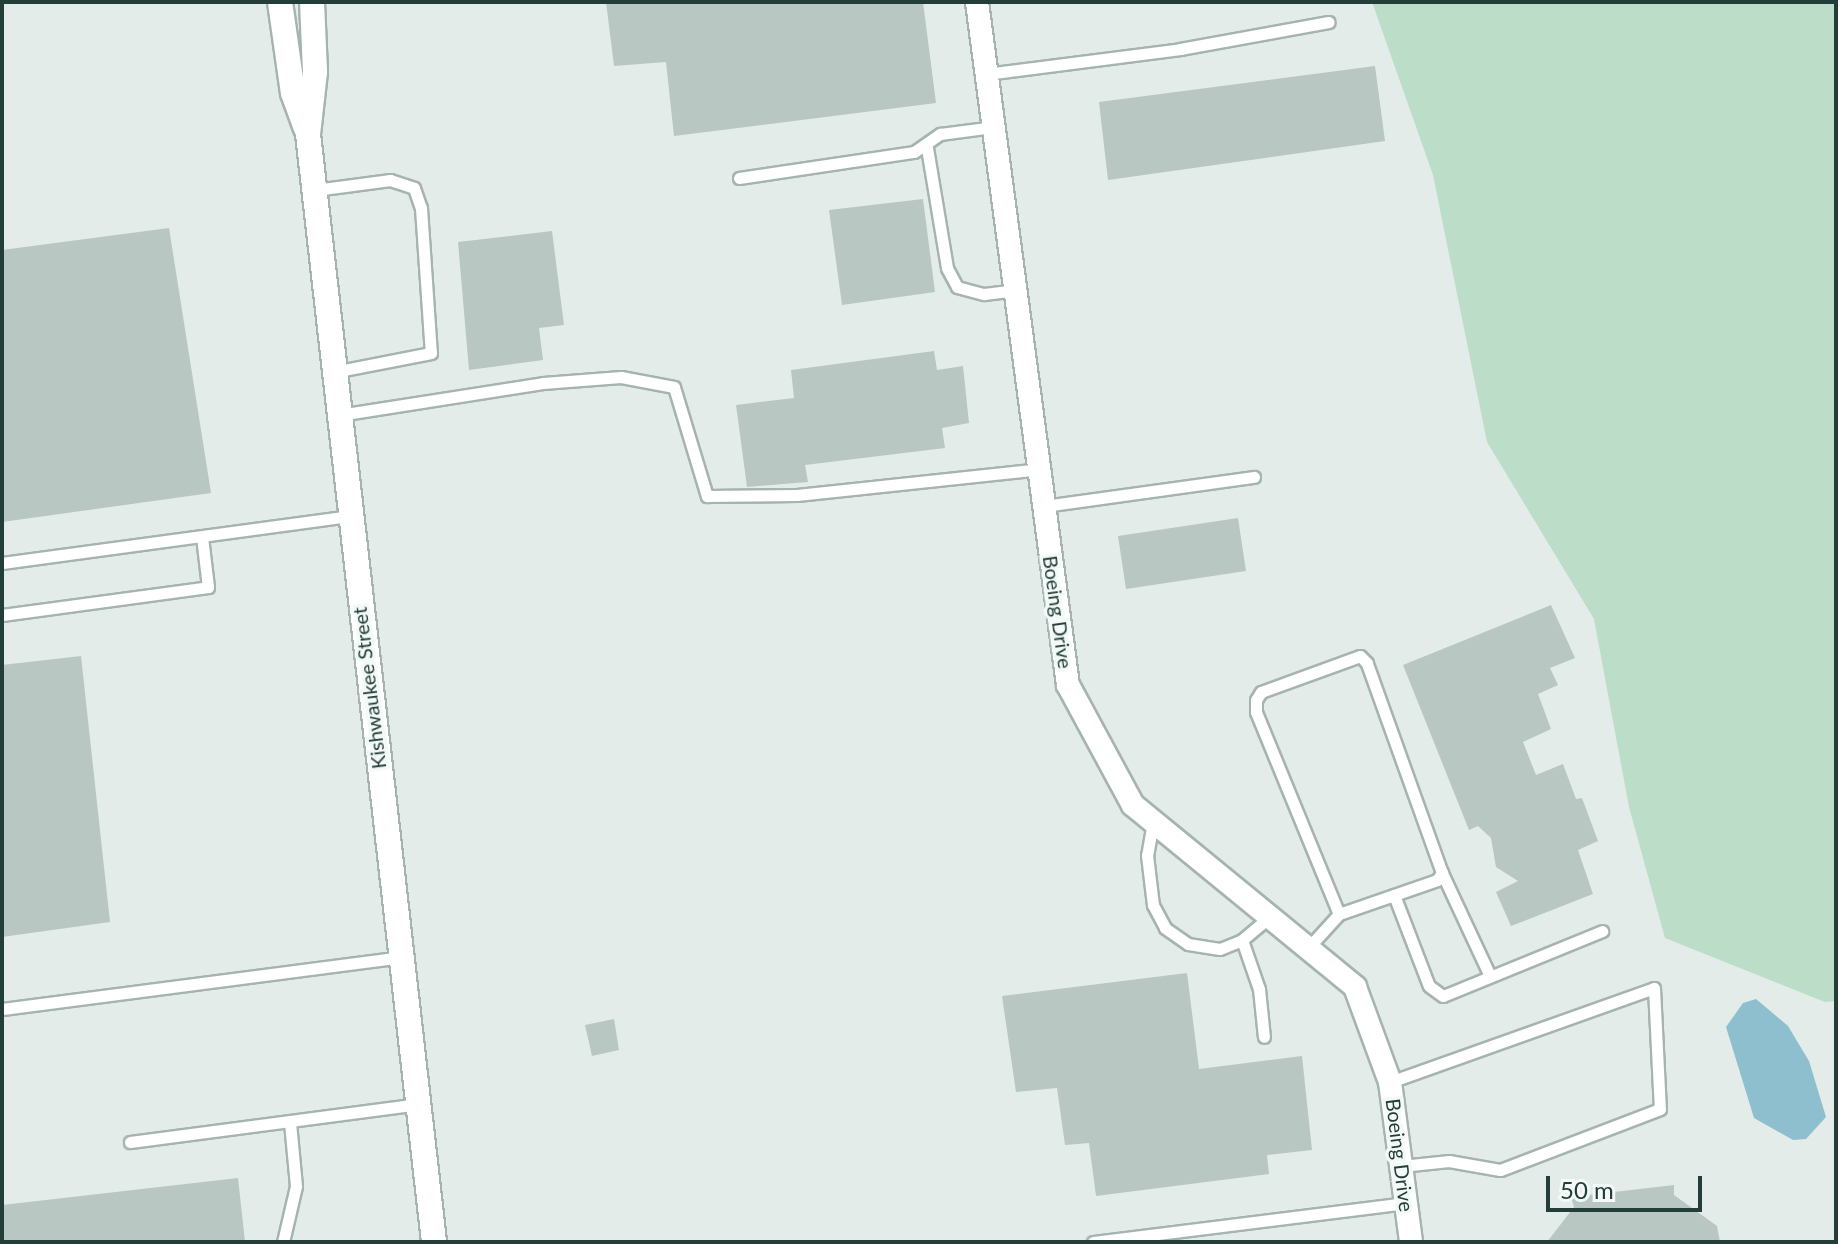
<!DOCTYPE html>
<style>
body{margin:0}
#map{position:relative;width:1838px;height:1244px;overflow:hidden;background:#e3ece9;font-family:Lato,sans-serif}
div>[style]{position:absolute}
.green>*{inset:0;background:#bcddc8}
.water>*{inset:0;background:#8dbfcf}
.building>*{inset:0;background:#b8c7c2}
.roads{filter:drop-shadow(2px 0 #a6b4b0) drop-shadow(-2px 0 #a6b4b0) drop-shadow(0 2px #a6b4b0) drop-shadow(0 -2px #a6b4b0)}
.service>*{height:11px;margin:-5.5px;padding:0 5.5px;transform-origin:5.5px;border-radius:5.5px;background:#fff}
.minor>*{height:22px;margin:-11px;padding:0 11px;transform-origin:11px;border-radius:11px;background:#fff}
.tertiary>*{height:24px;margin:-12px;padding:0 12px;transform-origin:12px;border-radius:12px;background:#fff}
span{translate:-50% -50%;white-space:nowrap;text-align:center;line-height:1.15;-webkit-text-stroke:7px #f3f9f7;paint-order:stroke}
.street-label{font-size:20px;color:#233d38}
.frame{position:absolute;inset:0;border:4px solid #233d38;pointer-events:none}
.scale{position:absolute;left:1546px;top:1176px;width:156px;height:36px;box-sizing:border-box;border:4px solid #233d38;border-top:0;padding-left:10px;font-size:24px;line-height:28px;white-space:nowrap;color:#233d38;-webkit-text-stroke:6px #f3f9f7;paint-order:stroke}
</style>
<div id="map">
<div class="green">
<div style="clip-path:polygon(1372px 2px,1836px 2px,1836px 1001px,1825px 1002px,1665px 938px,1629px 807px,1594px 619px,1487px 442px,1433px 175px)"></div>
</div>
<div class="water">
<div style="clip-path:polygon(1756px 999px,1788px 1026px,1809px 1061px,1826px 1117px,1806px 1139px,1793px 1140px,1754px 1118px,1726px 1027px,1743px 1003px)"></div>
</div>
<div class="building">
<div style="clip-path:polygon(606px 2px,923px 2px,936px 103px,674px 136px,666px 62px,614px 66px)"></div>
<div style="clip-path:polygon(1375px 66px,1385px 141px,1108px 180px,1099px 102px)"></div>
<div style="clip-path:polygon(923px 199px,935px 292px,842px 305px,829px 210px)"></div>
<div style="clip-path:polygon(169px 228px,211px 493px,2px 522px,2px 250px)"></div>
<div style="clip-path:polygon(552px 231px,564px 325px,539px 328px,543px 360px,469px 370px,458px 242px)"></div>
<div style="clip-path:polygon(934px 351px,937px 370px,963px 366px,969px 423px,942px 428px,945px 448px,805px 465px,808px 482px,747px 487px,736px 405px,794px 398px,791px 370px)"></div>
<div style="clip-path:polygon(1238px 518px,1246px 571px,1126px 589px,1118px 536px)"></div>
<div style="clip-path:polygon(1551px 605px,1575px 658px,1550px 668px,1558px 685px,1538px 694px,1551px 729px,1523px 742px,1536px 775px,1563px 764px,1576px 799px,1582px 798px,1598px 841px,1578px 850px,1593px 894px,1511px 926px,1496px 892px,1518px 881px,1496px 867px,1491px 838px,1478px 826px,1469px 830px,1403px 665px)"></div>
<div style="clip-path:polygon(81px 656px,110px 922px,2px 937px,2px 665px)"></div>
<div style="clip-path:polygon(1187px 973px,1199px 1069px,1302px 1056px,1312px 1150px,1267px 1155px,1269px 1174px,1096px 1196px,1089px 1143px,1065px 1145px,1057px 1088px,1016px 1092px,1002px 996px)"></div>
<div style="clip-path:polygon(614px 1019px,619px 1050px,592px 1056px,585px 1025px)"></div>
<div style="clip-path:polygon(238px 1178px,245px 1242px,2px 1242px,2px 1205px)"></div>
<div style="clip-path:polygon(1674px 1185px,1674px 1195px,1717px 1226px,1720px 1242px,1547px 1242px,1574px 1207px,1571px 1197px)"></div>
</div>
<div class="roads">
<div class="service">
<div style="left:986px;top:74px;width:196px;rotate:-7.3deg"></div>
<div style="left:1180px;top:49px;width:151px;rotate:-10.3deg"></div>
<div style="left:927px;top:148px;width:122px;rotate:80.5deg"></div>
<div style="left:947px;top:268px;width:21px;rotate:62deg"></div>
<div style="left:957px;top:287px;width:28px;rotate:15deg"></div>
<div style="left:984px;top:294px;width:31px;rotate:-7deg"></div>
<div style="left:739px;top:178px;width:177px;rotate:-8.5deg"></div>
<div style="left:914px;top:152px;width:32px;rotate:-35deg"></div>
<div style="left:940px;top:134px;width:53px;rotate:-7.5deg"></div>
<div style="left:315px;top:190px;width:76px;rotate:-7.6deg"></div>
<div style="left:390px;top:180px;width:25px;rotate:18deg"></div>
<div style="left:414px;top:188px;width:21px;rotate:71deg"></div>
<div style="left:421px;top:208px;width:145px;rotate:86.1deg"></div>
<div style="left:431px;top:353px;width:100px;rotate:169deg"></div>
<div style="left:339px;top:415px;width:206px;rotate:-8.9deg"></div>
<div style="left:543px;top:383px;width:78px;rotate:-4.4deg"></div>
<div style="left:621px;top:377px;width:54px;rotate:10.7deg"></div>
<div style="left:674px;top:387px;width:114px;rotate:73.2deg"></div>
<div style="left:707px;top:496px;width:90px;rotate:-0.6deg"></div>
<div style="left:797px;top:495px;width:243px;rotate:-6.1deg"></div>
<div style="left:1044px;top:506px;width:212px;rotate:-7.9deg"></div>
<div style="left:2px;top:563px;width:350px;rotate:-7.7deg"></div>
<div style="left:2px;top:615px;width:208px;rotate:-7.7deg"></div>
<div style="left:208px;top:587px;width:50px;rotate:-96.8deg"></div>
<div style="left:1153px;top:822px;width:34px;rotate:100deg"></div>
<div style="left:1147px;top:855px;width:50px;rotate:83.2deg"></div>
<div style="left:1153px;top:905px;width:26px;rotate:62deg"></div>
<div style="left:1165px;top:928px;width:28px;rotate:35deg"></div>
<div style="left:1188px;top:944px;width:32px;rotate:9deg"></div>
<div style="left:1220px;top:949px;width:24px;rotate:-22deg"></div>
<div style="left:1242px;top:940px;width:35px;rotate:-40deg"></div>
<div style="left:1442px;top:873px;width:114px;rotate:65deg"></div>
<div style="left:1394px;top:895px;width:97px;rotate:69deg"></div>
<div style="left:1429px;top:986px;width:17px;rotate:36deg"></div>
<div style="left:1443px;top:996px;width:172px;rotate:-22.2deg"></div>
<div style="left:1242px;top:940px;width:52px;rotate:70.9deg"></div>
<div style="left:1259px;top:989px;width:48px;rotate:84.1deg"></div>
<div style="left:1308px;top:948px;width:46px;rotate:-47.6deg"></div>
<div style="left:1339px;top:914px;width:104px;rotate:-19.1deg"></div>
<div style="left:1437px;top:880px;width:9px;rotate:-54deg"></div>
<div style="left:1442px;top:873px;width:223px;rotate:-109.7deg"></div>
<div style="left:1367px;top:663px;width:10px;rotate:-135deg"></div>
<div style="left:1360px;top:656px;width:105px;rotate:160deg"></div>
<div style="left:1261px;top:692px;width:9px;rotate:122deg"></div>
<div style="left:1256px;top:700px;width:12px;rotate:90deg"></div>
<div style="left:1256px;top:712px;width:218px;rotate:67.7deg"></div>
<div style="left:2px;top:1009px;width:402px;rotate:-7.4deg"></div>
<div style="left:1390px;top:1082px;width:280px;rotate:-19.6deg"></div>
<div style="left:1654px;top:988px;width:121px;rotate:87.2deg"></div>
<div style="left:1660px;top:1109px;width:171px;rotate:159.1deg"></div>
<div style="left:1500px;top:1170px;width:52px;rotate:-170deg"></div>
<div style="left:1449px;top:1161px;width:48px;rotate:174.1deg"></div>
<div style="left:130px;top:1142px;width:290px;rotate:-7.5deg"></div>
<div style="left:283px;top:1242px;width:57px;rotate:-76.9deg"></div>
<div style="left:296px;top:1186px;width:64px;rotate:-95.4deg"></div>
<div style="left:1093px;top:1242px;width:314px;rotate:-7.1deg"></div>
</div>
<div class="minor">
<div style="left:977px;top:2px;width:689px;rotate:82.41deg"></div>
<div style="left:1068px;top:685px;width:136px;rotate:61.6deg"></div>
<div style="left:1133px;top:805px;width:287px;rotate:39.3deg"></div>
<div style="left:1355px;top:987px;width:101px;rotate:69.8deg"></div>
<div style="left:1390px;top:1082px;width:161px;rotate:82.5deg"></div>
</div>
<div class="tertiary">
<div style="left:280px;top:2px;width:92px;rotate:81.9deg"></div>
<div style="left:293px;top:93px;width:37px;rotate:70deg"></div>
<div style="left:312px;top:2px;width:70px;rotate:87.5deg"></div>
<div style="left:315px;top:72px;width:62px;rotate:96.4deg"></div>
<div style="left:308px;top:134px;width:1115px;rotate:83.51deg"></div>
</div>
</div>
<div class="street-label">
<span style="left:1058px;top:612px;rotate:82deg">Boeing Drive</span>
<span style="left:369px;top:688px;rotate:-97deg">Kishwaukee Street</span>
<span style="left:1400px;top:1155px;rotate:83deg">Boeing Drive</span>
</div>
<div class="frame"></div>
<div class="scale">50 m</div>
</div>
